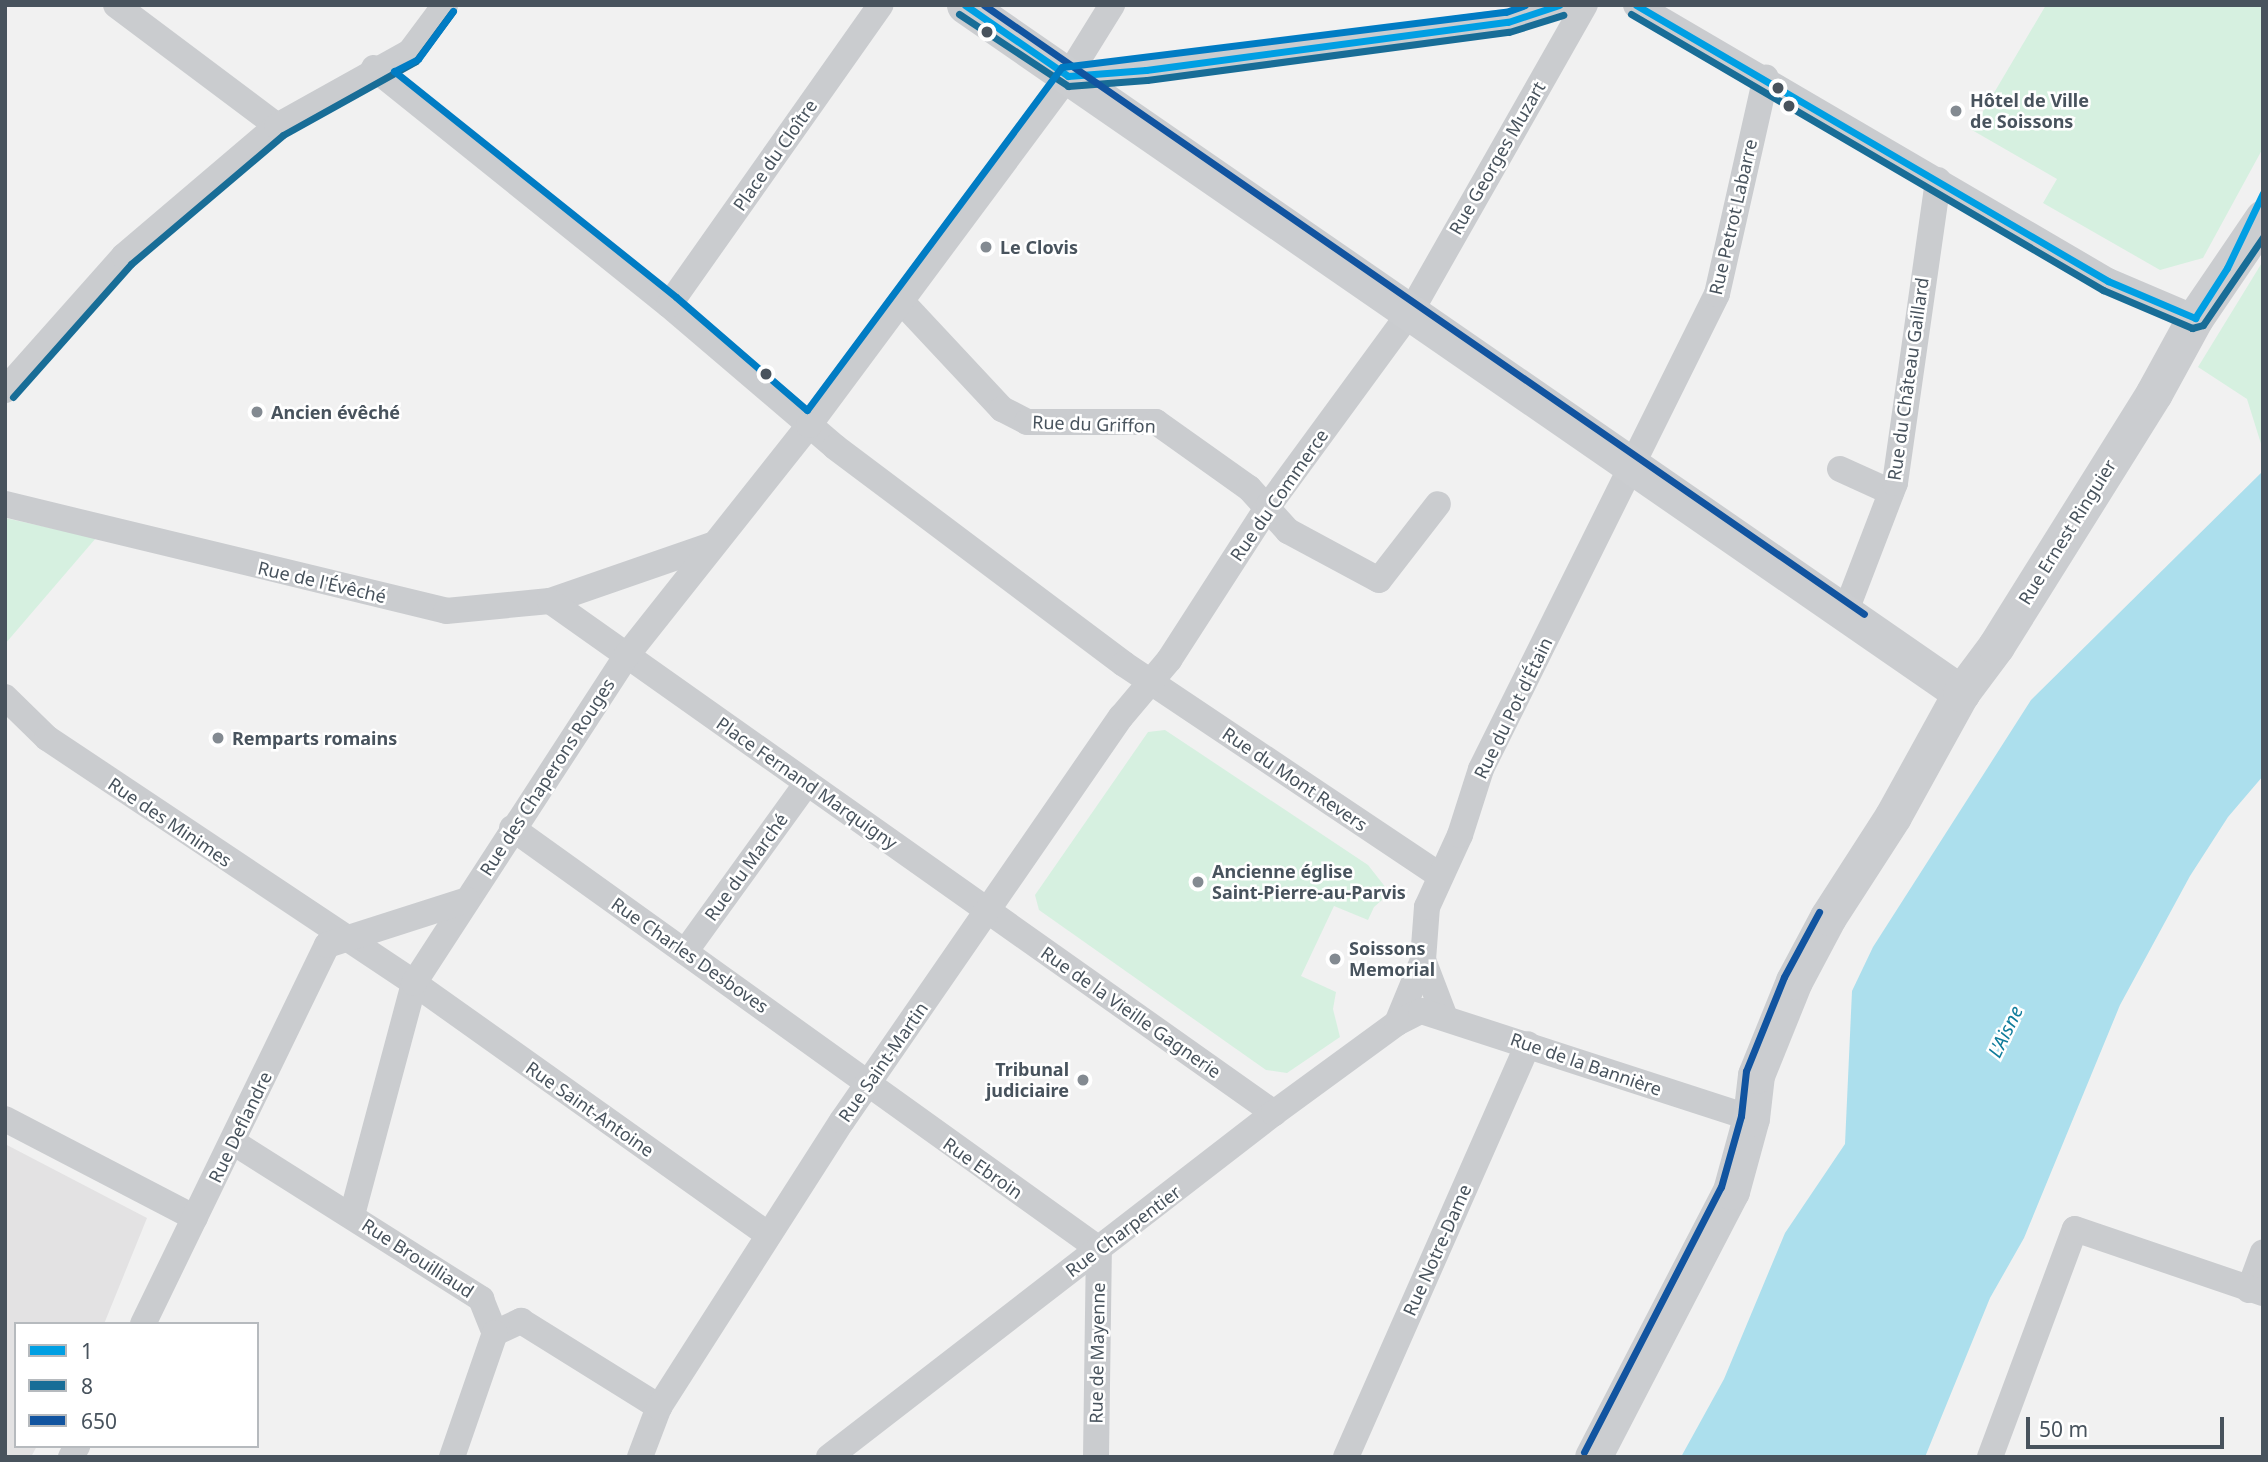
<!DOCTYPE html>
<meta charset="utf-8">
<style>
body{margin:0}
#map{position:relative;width:2268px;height:1462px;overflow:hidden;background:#f1f1f1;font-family:"Noto Sans",sans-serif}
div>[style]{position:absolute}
.education>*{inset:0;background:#e3e2e3}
.green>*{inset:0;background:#d6f0e0}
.water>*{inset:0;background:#acdfed}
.minor>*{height:26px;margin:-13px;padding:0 13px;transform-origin:13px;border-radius:13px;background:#cacccf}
.secondary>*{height:37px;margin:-18.5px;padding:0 18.5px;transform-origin:18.5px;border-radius:18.5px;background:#cbcdd0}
.bus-1>*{height:7px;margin:-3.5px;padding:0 3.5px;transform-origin:3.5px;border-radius:3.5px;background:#009fe3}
.bus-2>*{height:7px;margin:-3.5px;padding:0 3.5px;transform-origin:3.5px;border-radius:3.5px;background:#186d97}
.bus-3>*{height:7px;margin:-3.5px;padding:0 3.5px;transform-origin:3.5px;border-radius:3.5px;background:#1154a0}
.bus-4>*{height:7px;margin:-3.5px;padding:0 3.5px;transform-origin:3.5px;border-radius:3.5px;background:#007cc4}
.dots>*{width:19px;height:19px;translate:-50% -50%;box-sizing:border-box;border:4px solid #fff;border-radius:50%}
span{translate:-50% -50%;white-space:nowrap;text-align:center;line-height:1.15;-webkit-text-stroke:5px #fff;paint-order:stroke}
.poi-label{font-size:18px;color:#48535d;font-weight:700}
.left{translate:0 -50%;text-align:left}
.right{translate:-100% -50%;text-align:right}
.street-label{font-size:18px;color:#48535d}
.water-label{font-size:19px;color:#0f7c9b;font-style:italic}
.frame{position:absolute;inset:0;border:7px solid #48535d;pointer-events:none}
.legend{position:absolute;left:14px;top:1322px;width:245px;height:126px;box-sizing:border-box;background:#fff;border:2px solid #b6babe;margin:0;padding:9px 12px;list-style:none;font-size:21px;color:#48535d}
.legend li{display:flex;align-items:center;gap:14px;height:35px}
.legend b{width:35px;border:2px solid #b6babe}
.scale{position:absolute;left:2026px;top:1417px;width:198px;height:32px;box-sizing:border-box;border:4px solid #48535d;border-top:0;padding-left:9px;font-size:21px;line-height:24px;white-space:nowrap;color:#48535d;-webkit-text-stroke:5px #fff;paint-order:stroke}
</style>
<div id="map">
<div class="education">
<div style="clip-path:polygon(5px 1144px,147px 1218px,104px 1324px,16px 1324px,16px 1446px,37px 1446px,31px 1457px,5px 1457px)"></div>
</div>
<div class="green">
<div style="clip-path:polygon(2046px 5px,2263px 5px,2263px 148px,2203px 258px,2160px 270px,2043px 203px,2057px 179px,1972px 130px)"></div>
<div style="clip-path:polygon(2263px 261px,2263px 446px,2262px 447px,2247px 399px,2198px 367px)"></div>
<div style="clip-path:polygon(5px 518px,96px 538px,5px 644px)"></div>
<div style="clip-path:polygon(1165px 730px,1368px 865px,1390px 893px,1374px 907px,1368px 920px,1334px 906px,1301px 976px,1336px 992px,1333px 1009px,1340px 1037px,1287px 1073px,1266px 1070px,1039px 910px,1035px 895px,1148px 732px)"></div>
</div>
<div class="water">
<div style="clip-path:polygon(2263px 471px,2263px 776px,2228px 817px,2190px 876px,2120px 1005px,2024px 1238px,1990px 1298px,1925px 1457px,1681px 1457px,1724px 1379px,1785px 1233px,1845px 1144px,1852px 991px,1873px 947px,2031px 700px)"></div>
</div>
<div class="minor">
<div style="left:116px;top:5px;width:201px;rotate:36.9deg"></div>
<div style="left:1636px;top:5px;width:547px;rotate:30.32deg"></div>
<div style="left:2108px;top:281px;width:95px;rotate:23deg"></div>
<div style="left:374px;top:68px;width:378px;rotate:38.8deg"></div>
<div style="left:669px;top:305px;width:218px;rotate:40.5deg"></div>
<div style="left:835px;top:447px;width:361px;rotate:36.9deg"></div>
<div style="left:1124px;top:664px;width:379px;rotate:33.8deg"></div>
<div style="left:1068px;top:76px;width:78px;rotate:-4.4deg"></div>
<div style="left:1146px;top:70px;width:365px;rotate:-7.6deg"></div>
<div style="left:1508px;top:22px;width:55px;rotate:-18.1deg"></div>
<div style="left:901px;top:301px;width:148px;rotate:46.9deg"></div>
<div style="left:1002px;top:409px;width:28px;rotate:27deg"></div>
<div style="left:1027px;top:422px;width:129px"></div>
<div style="left:1156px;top:422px;width:114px;rotate:35.4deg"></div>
<div style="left:1249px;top:488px;width:58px;rotate:47.8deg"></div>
<div style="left:1288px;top:531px;width:103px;rotate:28.3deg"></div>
<div style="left:1379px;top:580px;width:96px;rotate:-52.2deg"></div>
<div style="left:669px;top:305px;width:367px;rotate:-54.8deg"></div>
<div style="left:5px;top:390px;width:179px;rotate:-48.4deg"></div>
<div style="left:124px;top:256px;width:201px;rotate:-40.4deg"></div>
<div style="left:277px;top:126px;width:152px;rotate:-29.1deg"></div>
<div style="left:410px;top:52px;width:59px;rotate:-53.3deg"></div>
<div style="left:1840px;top:469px;width:56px;rotate:24.3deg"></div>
<div style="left:5px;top:504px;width:454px;rotate:13.6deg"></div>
<div style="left:446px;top:611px;width:104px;rotate:-5.5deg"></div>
<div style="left:550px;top:601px;width:171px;rotate:-19.1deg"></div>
<div style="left:550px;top:601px;width:887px;rotate:35.27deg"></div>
<div style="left:1845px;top:613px;width:139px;rotate:-69deg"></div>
<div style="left:1895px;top:483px;width:306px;rotate:-81.9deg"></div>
<div style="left:5px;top:697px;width:59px;rotate:44.3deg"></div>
<div style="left:47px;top:738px;width:441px;rotate:33.7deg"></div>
<div style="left:414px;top:983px;width:433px;rotate:35.4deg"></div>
<div style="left:512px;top:828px;width:722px;rotate:35.65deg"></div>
<div style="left:685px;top:952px;width:208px;rotate:-54.2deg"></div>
<div style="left:1423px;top:960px;width:59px;rotate:69.1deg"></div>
<div style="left:1397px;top:1023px;width:68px;rotate:-67.6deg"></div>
<div style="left:1423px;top:960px;width:53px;rotate:-85.7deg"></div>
<div style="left:1427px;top:907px;width:79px;rotate:-65.4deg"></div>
<div style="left:1460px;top:835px;width:69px;rotate:-72.3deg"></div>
<div style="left:1481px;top:769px;width:530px;rotate:-63.58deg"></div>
<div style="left:1717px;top:294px;width:222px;rotate:-77.3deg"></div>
<div style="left:5px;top:1119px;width:214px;rotate:27.5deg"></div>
<div style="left:233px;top:1142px;width:294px;rotate:32.3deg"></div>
<div style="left:481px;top:1299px;width:37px;rotate:68deg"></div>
<div style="left:352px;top:1215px;width:240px;rotate:-75deg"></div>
<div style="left:414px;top:983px;width:391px;rotate:-57deg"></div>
<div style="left:627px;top:655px;width:293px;rotate:-51.6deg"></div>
<div style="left:809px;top:425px;width:435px;rotate:-53.4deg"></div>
<div style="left:1068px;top:76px;width:84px;rotate:-58.2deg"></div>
<div style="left:2249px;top:1290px;width:40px;rotate:-69.8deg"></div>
<div style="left:143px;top:1324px;width:421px;rotate:-64.1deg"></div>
<div style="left:327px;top:945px;width:147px;rotate:-17.8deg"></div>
<div style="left:495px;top:1333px;width:29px;rotate:-25deg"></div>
<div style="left:521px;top:1321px;width:163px;rotate:31.9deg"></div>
<div style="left:71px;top:1457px;width:13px;rotate:-61deg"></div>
<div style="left:452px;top:1457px;width:131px;rotate:-70.9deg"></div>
<div style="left:640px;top:1457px;width:53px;rotate:-69.2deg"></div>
<div style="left:659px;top:1407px;width:340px;rotate:-57.4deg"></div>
<div style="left:842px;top:1121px;width:491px;rotate:-55.4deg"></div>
<div style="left:1121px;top:717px;width:75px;rotate:-49.9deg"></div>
<div style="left:1169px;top:660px;width:184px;rotate:-57.2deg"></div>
<div style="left:1269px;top:505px;width:240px;rotate:-53.8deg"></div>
<div style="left:1411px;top:311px;width:352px;rotate:-60.4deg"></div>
<div style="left:829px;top:1457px;width:562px;rotate:-37.71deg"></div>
<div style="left:1274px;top:1113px;width:152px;rotate:-36.2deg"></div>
<div style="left:1397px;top:1023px;width:27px;rotate:-27deg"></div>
<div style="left:1421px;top:1011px;width:347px;rotate:18deg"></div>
<div style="left:1096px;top:1457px;width:208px;rotate:-89.2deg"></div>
<div style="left:1346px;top:1457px;width:451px;rotate:-66.2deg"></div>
<div style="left:1990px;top:1457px;width:243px;rotate:-69.6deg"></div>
<div style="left:2075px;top:1229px;width:199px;rotate:18.8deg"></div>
</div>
<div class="secondary">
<div style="left:965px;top:5px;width:1211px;rotate:34.64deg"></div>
<div style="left:1593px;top:1457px;width:300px;rotate:-62.6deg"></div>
<div style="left:1731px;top:1191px;width:76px;rotate:-74.7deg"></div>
<div style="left:1751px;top:1118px;width:43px;rotate:-83.4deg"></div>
<div style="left:1756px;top:1075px;width:101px;rotate:-68deg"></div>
<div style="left:1794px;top:981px;width:72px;rotate:-62deg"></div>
<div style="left:1828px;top:917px;width:120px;rotate:-57.2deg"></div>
<div style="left:1893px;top:816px;width:141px;rotate:-61.1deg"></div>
<div style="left:1961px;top:693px;width:59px;rotate:-53.3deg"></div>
<div style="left:1996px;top:646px;width:298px;rotate:-58deg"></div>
<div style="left:2154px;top:393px;width:85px;rotate:-61.3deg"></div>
<div style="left:2195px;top:318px;width:121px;rotate:-55.8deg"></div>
</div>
<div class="bus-1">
<div style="left:965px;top:5px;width:125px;rotate:34.6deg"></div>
<div style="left:1636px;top:5px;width:547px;rotate:30.32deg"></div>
<div style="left:2108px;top:281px;width:95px;rotate:23deg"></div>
<div style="left:1068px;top:76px;width:78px;rotate:-4.4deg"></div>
<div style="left:1146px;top:70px;width:365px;rotate:-7.6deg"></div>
<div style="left:1508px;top:22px;width:54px;rotate:-18.4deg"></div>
<div style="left:2195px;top:318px;width:59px;rotate:-57.4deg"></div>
<div style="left:2227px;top:268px;width:83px;rotate:-64.4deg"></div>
</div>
<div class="bus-2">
<div style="left:959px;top:14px;width:131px;rotate:33.4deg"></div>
<div style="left:1068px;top:86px;width:79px;rotate:-4.3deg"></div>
<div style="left:1147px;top:80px;width:365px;rotate:-7.6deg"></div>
<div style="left:1509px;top:32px;width:57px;rotate:-17.5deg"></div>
<div style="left:1631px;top:14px;width:547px;rotate:30.32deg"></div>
<div style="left:2103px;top:290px;width:97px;rotate:23.1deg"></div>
<div style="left:2192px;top:328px;width:11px;rotate:-15deg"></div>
<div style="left:2203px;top:325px;width:107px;rotate:-55.7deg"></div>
<div style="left:13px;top:397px;width:178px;rotate:-48.4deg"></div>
<div style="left:131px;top:264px;width:199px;rotate:-40.3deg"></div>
<div style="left:283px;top:135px;width:152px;rotate:-29.1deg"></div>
<div style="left:416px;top:61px;width:62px;rotate:-53.5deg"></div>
</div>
<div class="bus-3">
<div style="left:984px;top:5px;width:1070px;rotate:34.68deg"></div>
<div style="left:1584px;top:1452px;width:298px;rotate:-62.7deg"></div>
<div style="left:1721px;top:1187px;width:74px;rotate:-74.3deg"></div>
<div style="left:1741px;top:1116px;width:45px;rotate:-83.7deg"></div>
<div style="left:1746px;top:1071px;width:101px;rotate:-68deg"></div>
<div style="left:1784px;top:977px;width:74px;rotate:-61.7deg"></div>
</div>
<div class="bus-4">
<div style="left:453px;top:11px;width:59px;rotate:126.1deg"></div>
<div style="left:418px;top:59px;width:27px;rotate:153deg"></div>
<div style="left:394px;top:71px;width:361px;rotate:38.7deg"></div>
<div style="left:676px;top:297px;width:173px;rotate:40.8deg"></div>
<div style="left:807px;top:410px;width:427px;rotate:-53.4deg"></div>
<div style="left:1062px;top:67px;width:447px;rotate:-7.1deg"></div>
<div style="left:1506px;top:12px;width:20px;rotate:-20deg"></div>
</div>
<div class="dots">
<div style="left:987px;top:32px;background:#48535d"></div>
<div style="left:1778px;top:88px;background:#48535d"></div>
<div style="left:1789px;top:106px;background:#48535d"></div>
<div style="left:1956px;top:111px;background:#838a91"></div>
<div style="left:986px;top:247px;background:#838a91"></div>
<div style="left:766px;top:374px;background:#48535d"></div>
<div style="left:257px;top:412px;background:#838a91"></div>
<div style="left:218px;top:738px;background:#838a91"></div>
<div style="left:1198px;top:882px;background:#838a91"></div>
<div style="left:1335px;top:959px;background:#838a91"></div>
<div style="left:1083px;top:1080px;background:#838a91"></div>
</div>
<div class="poi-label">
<span class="left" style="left:1970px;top:111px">Hôtel de Ville<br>de Soissons</span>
<span class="left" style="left:1000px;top:247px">Le Clovis</span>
<span class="left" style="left:271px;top:412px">Ancien évêché</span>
<span class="left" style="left:232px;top:738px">Remparts romains</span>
<span class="left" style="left:1212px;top:882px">Ancienne église<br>Saint-Pierre-au-Parvis</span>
<span class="left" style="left:1349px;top:959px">Soissons<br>Memorial</span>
<span class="right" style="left:1069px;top:1080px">Tribunal<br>judiciaire</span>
</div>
<div class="street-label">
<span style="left:775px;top:155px;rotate:-55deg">Place du Cloître</span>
<span style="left:1497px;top:158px;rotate:-60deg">Rue Georges Muzart</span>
<span style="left:1733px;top:217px;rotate:-77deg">Rue Petrot Labarre</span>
<span style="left:1908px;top:379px;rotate:-82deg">Rue du Château Gaillard</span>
<span style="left:1094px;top:424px;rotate:2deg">Rue du Griffon</span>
<span style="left:1279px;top:495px;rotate:-55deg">Rue du Commerce</span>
<span style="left:2067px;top:532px;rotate:-58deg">Rue Ernest Ringuier</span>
<span style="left:322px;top:582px;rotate:13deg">Rue de l'Évêché</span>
<span style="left:1513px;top:708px;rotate:-64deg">Rue du Pot d'Étain</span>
<span style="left:547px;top:777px;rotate:-57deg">Rue des Chaperons Rouges</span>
<span style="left:1295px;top:779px;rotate:34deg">Rue du Mont Revers</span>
<span style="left:807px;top:783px;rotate:35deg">Place Fernand Marquigny</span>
<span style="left:170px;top:822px;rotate:34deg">Rue des Minimes</span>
<span style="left:746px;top:867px;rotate:-54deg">Rue du Marché</span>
<span style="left:690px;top:955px;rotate:35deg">Rue Charles Desboves</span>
<span style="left:1131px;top:1012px;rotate:35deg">Rue de la Vieille Gagnerie</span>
<span style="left:883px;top:1062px;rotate:-55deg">Rue Saint-Martin</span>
<span style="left:1586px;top:1064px;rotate:19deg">Rue de la Bannière</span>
<span style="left:590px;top:1109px;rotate:35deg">Rue Saint-Antoine</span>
<span style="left:240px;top:1127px;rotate:-64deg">Rue Deflandre</span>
<span style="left:983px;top:1168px;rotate:35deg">Rue Ebroin</span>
<span style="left:1123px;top:1231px;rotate:-37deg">Rue Charpentier</span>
<span style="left:1437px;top:1250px;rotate:-66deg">Rue Notre-Dame</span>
<span style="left:418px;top:1258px;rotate:33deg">Rue Brouilliaud</span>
<span style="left:1097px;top:1353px;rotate:-89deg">Rue de Mayenne</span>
</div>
<div class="water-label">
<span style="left:2006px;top:1032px;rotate:-64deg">L'Aisne</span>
</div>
<div class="frame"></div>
<ul class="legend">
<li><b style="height:9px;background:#009fe3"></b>1</li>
<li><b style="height:9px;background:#186d97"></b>8</li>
<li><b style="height:9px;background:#1154a0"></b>650</li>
</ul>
<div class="scale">50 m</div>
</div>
